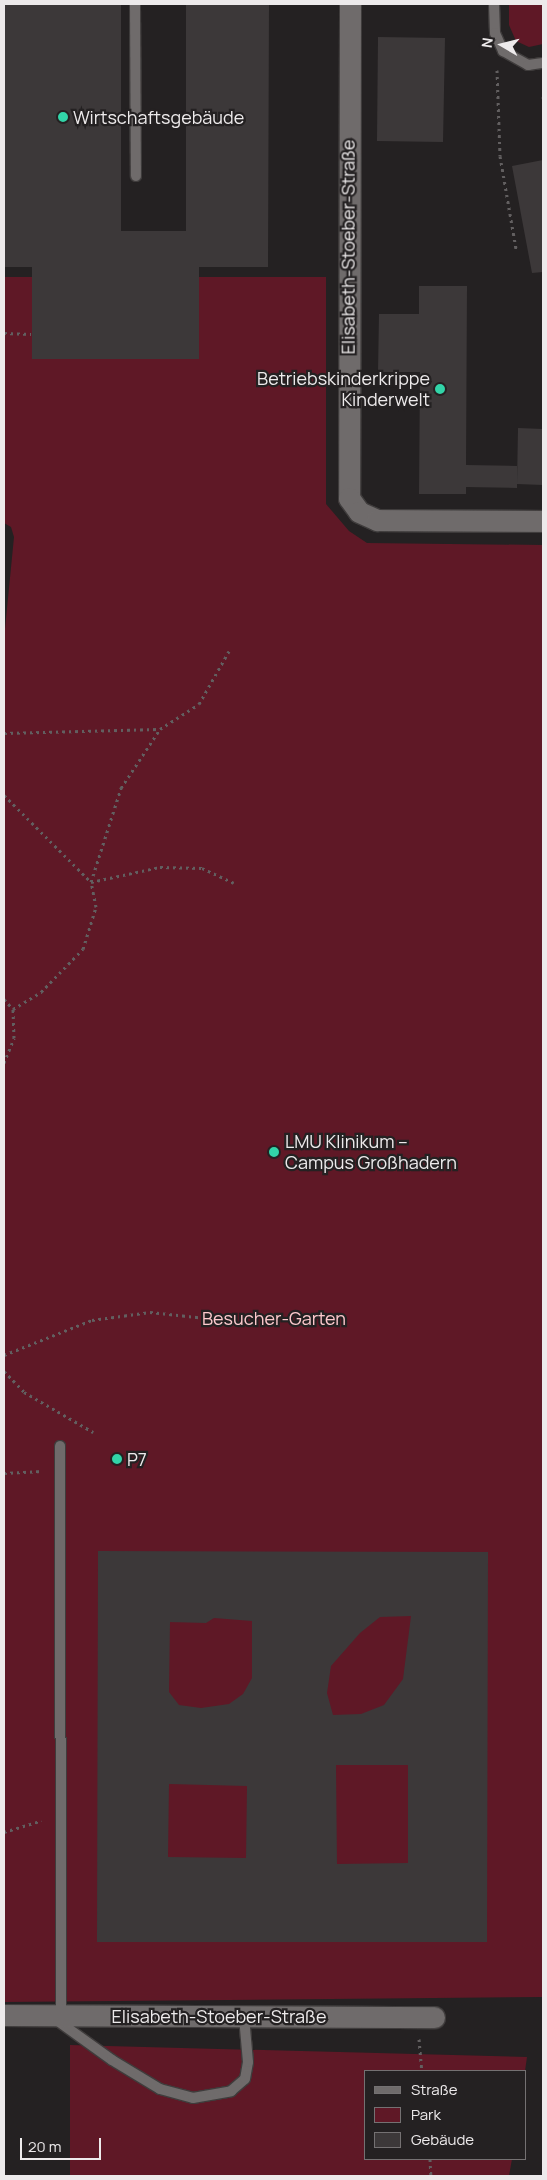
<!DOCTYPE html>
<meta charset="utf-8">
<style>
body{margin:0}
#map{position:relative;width:547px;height:2180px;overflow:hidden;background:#242122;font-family:Manrope,sans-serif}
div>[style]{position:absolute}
.green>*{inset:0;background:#5f1826}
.building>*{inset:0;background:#3c3839}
.path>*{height:3px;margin-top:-1.5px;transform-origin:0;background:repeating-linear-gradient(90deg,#625f60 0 2.5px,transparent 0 6.5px)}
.roads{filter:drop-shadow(1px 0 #3f3c3c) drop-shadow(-1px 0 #3f3c3c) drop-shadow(0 1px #3f3c3c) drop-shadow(0 -1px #3f3c3c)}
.lane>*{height:10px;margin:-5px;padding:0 5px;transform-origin:5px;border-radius:5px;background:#6f6b6b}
.street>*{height:21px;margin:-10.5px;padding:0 10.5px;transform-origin:10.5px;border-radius:10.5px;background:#6f6b6b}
.dots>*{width:14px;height:14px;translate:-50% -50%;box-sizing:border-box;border:2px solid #242122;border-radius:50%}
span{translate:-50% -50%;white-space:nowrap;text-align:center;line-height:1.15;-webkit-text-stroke:4.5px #242122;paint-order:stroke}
.poi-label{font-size:18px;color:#edeaeb}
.left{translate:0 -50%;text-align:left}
.right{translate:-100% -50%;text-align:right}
.street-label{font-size:18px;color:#edeaeb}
.park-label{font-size:18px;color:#fdc9cd}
.frame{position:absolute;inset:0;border:5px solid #edeaeb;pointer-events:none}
.legend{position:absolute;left:364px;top:2070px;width:162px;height:90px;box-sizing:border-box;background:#242122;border:1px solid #747172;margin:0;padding:6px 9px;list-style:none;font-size:15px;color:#edeaeb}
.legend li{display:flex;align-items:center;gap:10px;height:25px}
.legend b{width:25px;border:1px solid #747172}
.north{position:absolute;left:477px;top:20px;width:50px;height:50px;-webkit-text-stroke:4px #242122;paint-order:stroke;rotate:278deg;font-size:14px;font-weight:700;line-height:20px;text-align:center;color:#edeaeb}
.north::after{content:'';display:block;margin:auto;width:18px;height:22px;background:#edeaeb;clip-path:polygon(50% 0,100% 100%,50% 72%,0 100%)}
.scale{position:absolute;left:20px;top:2138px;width:81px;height:22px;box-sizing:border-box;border:2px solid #edeaeb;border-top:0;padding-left:6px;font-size:15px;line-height:18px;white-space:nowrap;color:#edeaeb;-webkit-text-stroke:4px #242122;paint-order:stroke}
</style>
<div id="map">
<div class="green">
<div style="clip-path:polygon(509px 4px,543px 4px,543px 44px,529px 47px,516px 41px,509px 25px)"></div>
<div style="clip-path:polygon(4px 277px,326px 277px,326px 504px,349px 531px,367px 543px,543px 545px,543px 1997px,4px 2002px,4px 639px,14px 537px,11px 527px,4px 523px)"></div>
<div style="clip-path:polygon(70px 2045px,527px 2057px,525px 2071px,366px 2071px,366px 2159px,512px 2159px,509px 2176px,70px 2176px)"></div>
</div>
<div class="building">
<div style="clip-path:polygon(4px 4px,121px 4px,121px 231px,186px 231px,186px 4px,269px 4px,268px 267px,199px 267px,199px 359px,32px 359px,32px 267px,4px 267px)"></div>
<div style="clip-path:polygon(378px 37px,445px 38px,443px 142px,377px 141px)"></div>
<div style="clip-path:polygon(543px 160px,543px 272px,532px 273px,512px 166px)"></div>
<div style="clip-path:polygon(419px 286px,467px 286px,466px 465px,517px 466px,517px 488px,466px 487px,466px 494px,419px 494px,420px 372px,378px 372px,379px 314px,419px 314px)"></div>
<div style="clip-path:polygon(518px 428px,543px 429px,543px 485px,517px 484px)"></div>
<div style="clip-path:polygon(evenodd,98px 1551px,488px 1552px,487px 1942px,97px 1942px,98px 1551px,411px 1616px,403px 1679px,384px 1705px,361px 1714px,333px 1715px,327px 1693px,331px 1666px,360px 1633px,380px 1617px,411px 1616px,98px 1551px,214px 1618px,252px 1621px,252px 1678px,243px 1694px,229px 1704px,201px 1708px,179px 1705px,169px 1692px,170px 1622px,206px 1623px,214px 1618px,98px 1551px,336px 1765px,408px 1765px,408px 1863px,337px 1864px,336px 1765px,98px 1551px,169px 1784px,247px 1786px,246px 1858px,168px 1857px,169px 1784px)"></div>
</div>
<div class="path">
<div style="left:497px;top:70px;width:86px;rotate:88deg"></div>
<div style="left:500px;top:156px;width:94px;rotate:80.2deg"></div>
<div style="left:543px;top:98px;width:1px;rotate:-90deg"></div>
<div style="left:4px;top:333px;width:27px;rotate:2deg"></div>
<div style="left:4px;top:733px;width:155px;rotate:-1.5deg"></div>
<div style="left:4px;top:795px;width:123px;rotate:45deg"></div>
<div style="left:91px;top:882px;width:71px;rotate:-12.3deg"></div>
<div style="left:160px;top:867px;width:42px;rotate:1.4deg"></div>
<div style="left:202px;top:868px;width:35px;rotate:25deg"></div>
<div style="left:4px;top:999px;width:13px;rotate:48deg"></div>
<div style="left:4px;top:1063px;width:27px;rotate:-68deg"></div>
<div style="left:14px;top:1038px;width:29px;rotate:-92deg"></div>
<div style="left:13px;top:1009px;width:33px;rotate:-31deg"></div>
<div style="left:41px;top:992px;width:60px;rotate:-45.7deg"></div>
<div style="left:83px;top:949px;width:44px;rotate:-72.8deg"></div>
<div style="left:96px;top:907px;width:25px;rotate:-101deg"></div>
<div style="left:91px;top:882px;width:99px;rotate:-72.3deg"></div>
<div style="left:121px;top:788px;width:71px;rotate:-56.5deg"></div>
<div style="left:160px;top:729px;width:46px;rotate:-32.7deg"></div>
<div style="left:199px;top:704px;width:61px;rotate:-60.5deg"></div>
<div style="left:4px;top:1355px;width:95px;rotate:-21.7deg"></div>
<div style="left:92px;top:1320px;width:59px;rotate:-7.9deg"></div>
<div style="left:150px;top:1312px;width:56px;rotate:6.1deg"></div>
<div style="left:4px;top:1371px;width:29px;rotate:46deg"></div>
<div style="left:24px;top:1392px;width:80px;rotate:30.1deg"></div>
<div style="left:4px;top:1473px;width:39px;rotate:-3deg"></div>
<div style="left:4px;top:1832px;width:39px;rotate:-17deg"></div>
<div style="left:419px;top:2039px;width:32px;rotate:85deg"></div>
<div style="left:430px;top:2159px;width:17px;rotate:87deg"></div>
</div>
<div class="roads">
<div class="lane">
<div style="left:135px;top:4px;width:172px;rotate:89.7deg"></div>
<div style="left:494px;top:4px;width:29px;rotate:88deg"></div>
<div style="left:495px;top:33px;width:20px;rotate:66deg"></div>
<div style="left:503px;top:51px;width:29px;rotate:29deg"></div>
<div style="left:528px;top:65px;width:15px;rotate:-8deg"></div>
<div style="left:60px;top:1446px;width:569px;rotate:89.9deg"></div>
<div style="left:55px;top:2019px;width:70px;rotate:35.7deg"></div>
<div style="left:112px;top:2060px;width:56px;rotate:31.1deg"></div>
<div style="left:160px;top:2089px;width:34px;rotate:15deg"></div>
<div style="left:193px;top:2098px;width:39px;rotate:-10deg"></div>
<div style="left:231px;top:2091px;width:18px;rotate:-41deg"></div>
<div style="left:245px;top:2079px;width:17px;rotate:-80deg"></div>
<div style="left:248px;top:2062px;width:45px;rotate:-95.1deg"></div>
</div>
<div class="street">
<div style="left:350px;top:4px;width:494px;rotate:90.1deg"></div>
<div style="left:349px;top:498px;width:17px;rotate:54deg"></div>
<div style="left:359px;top:512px;width:20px;rotate:24deg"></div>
<div style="left:377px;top:520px;width:166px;rotate:0.3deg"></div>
<div style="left:4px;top:2015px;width:430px;rotate:0.3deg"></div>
</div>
</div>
<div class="dots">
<div style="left:63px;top:117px;background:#32d4a8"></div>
<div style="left:440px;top:389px;background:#32d4a8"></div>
<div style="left:274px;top:1152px;background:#32d4a8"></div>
<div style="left:117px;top:1459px;background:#32d4a8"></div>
</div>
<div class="poi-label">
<span class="left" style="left:73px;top:117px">Wirtschaftsgebäude</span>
<span class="right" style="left:430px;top:389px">Betriebskinderkrippe<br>Kinderwelt</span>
<span class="left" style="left:285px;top:1152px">LMU Klinikum –<br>Campus Großhadern</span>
<span class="left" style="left:127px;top:1459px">P7</span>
</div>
<div class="street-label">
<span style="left:348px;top:247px;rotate:-90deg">Elisabeth-Stoeber-Straße</span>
<span style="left:219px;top:2016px">Elisabeth-Stoeber-Straße</span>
</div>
<div class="park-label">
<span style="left:274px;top:1318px">Besucher-Garten</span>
</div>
<div class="frame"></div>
<ul class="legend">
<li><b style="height:6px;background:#6f6b6b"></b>Straße</li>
<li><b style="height:14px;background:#5f1826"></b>Park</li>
<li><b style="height:14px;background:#3c3839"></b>Gebäude</li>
</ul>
<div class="north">N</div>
<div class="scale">20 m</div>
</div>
